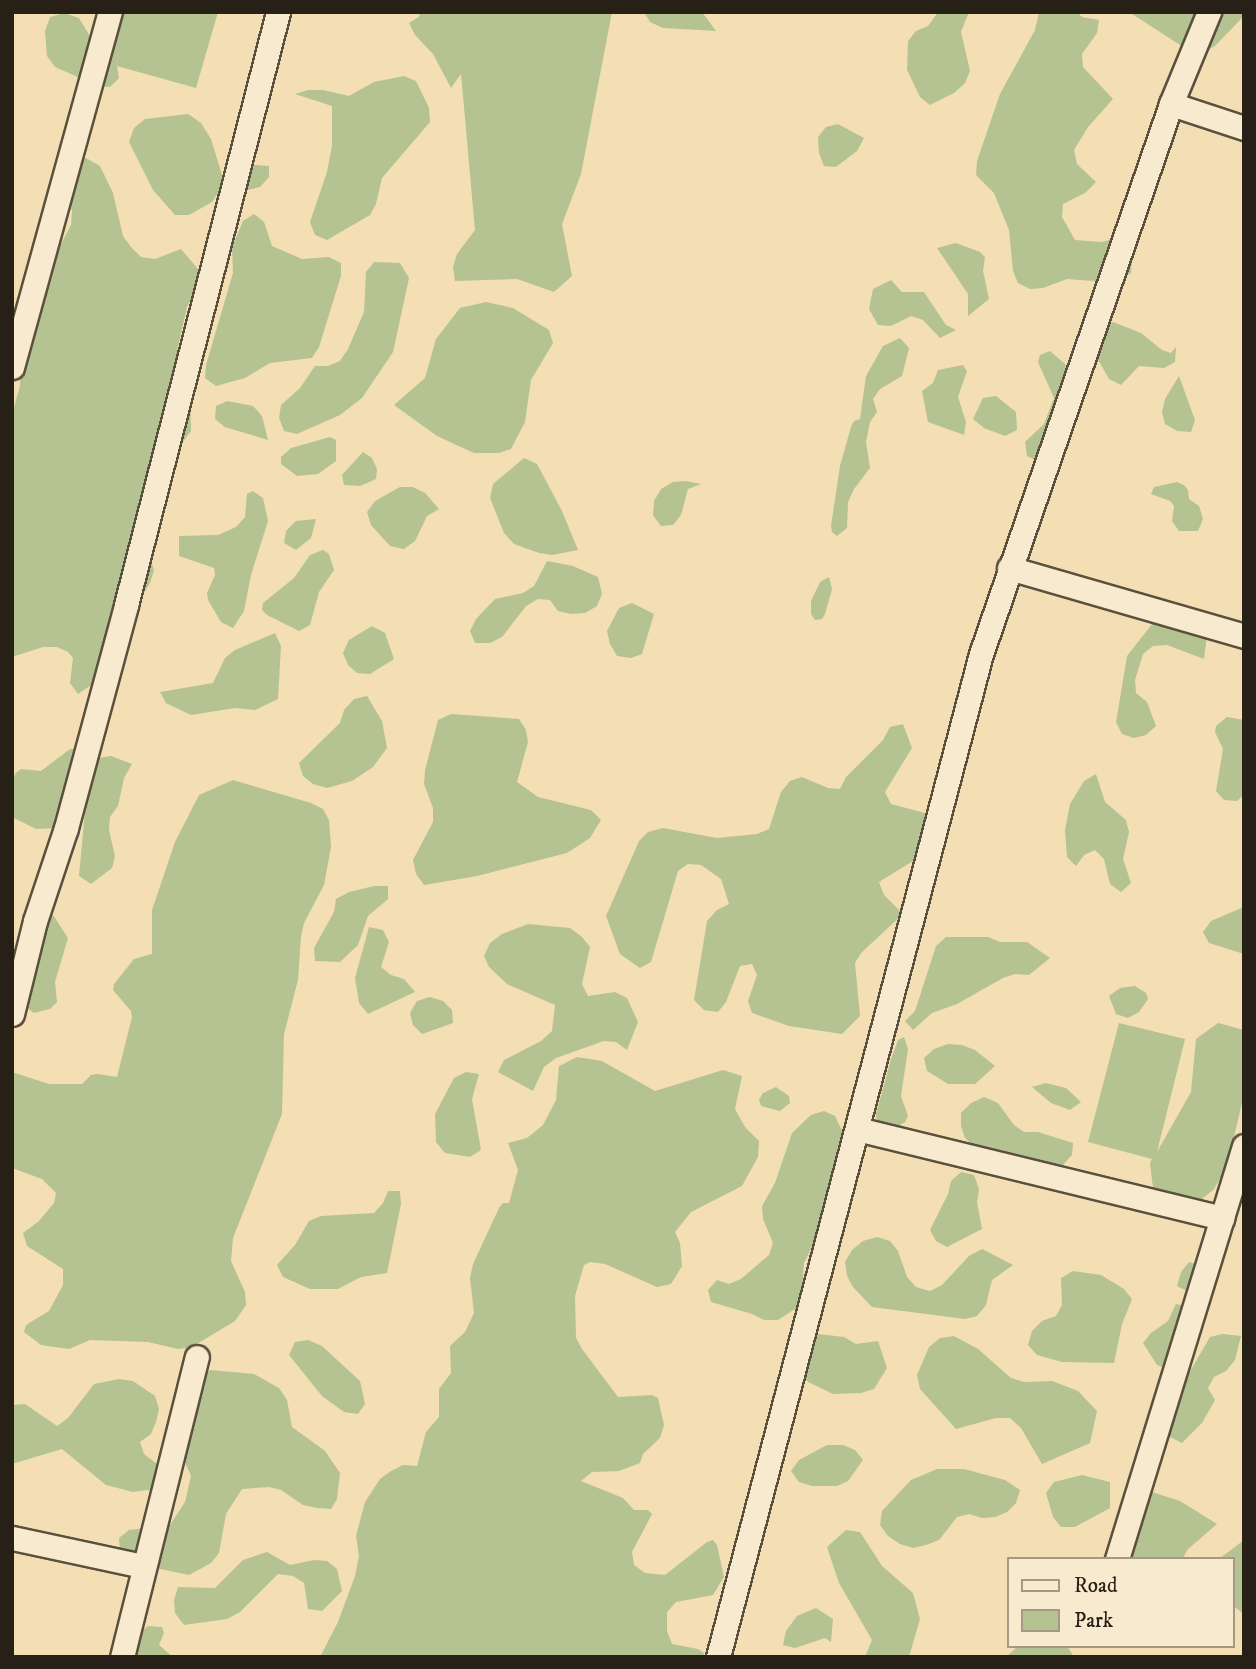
<!DOCTYPE html>
<style>
body{margin:0}
#map{position:relative;width:1256px;height:1669px;overflow:hidden;background:#f3dfb3;font-family:"IM FELL DW Pica",serif}
div>[style]{position:absolute}
.green>*{inset:0;background:#b4c391}
.roads{filter:drop-shadow(2px 0 #5a503d) drop-shadow(-2px 0 #5a503d) drop-shadow(0 2px #5a503d) drop-shadow(0 -2px #5a503d)}
.minor>*{height:23px;margin:-11.5px;padding:0 11.5px;transform-origin:11.5px;border-radius:11.5px;background:#f7eace}
span{translate:-50% -50%;white-space:nowrap;text-align:center;line-height:1.15;-webkit-text-stroke:6px #f7eace;paint-order:stroke}
.frame{position:absolute;inset:0;border:14px solid #272016;pointer-events:none}
.legend{position:absolute;left:1007px;top:1557px;width:228px;height:91px;box-sizing:border-box;background:#f7eace;border:2px solid #a49984;margin:0;padding:9px 12px;list-style:none;font-size:21px;color:#272016}
.legend li{display:flex;align-items:center;gap:14px;height:35px}
.legend b{width:35px;border:2px solid #a49984}
</style>
<div id="map">
<div class="green">
<div style="clip-path:polygon(124px 12px,218px 12px,196px 88px,117px 66px,119px 78px,110px 87px,98px 86px,55px 67px,47px 56px,45px 31px,50px 17px,64px 13px,79px 18px,103px 58px,109px 61px)"></div>
<div style="clip-path:polygon(418px 12px,612px 12px,581px 174px,562px 224px,572px 276px,554px 292px,517px 279px,455px 281px,453px 267px,457px 254px,475px 230px,461px 74px,451px 88px,433px 54px,415px 35px,409px 23px,420px 16px)"></div>
<div style="clip-path:polygon(644px 12px,702px 12px,716px 31px,663px 28px,650px 22px)"></div>
<div style="clip-path:polygon(938px 12px,969px 12px,961px 32px,970px 71px,965px 83px,954px 93px,930px 105px,920px 97px,907px 70px,908px 41px,916px 31px,928px 26px)"></div>
<div style="clip-path:polygon(1039px 12px,1077px 12px,1082px 17px,1099px 20px,1097px 33px,1082px 54px,1083px 67px,1113px 99px,1088px 127px,1074px 150px,1077px 164px,1096px 182px,1085px 193px,1063px 204px,1062px 217px,1075px 240px,1102px 242px,1127px 235px,1133px 246px,1131px 273px,1121px 279px,1106px 282px,1067px 279px,1043px 288px,1030px 289px,1018px 283px,1013px 271px,1009px 230px,994px 193px,976px 175px,977px 161px,1000px 94px,1035px 30px)"></div>
<div style="clip-path:polygon(1129px 12px,1244px 12px,1244px 16px,1215px 46px,1204px 52px,1180px 45px)"></div>
<div style="clip-path:polygon(404px 76px,416px 81px,429px 108px,430px 122px,382px 178px,376px 204px,370px 215px,327px 240px,315px 235px,310px 222px,327px 172px,332px 146px,332px 106px,295px 94px,308px 90px,323px 90px,349px 96px,374px 82px)"></div>
<div style="clip-path:polygon(188px 114px,201px 123px,211px 139px,222px 175px,220px 189px,212px 202px,189px 215px,175px 215px,153px 190px,129px 142px,134px 128px,145px 119px)"></div>
<div style="clip-path:polygon(838px 124px,864px 138px,857px 151px,836px 167px,824px 166px,819px 153px,818px 137px,826px 127px)"></div>
<div style="clip-path:polygon(71px 158px,86px 158px,100px 166px,113px 193px,123px 236px,131px 247px,141px 257px,155px 259px,181px 249px,198px 269px,200px 282px,187px 307px,177px 351px,190px 388px,191px 431px,166px 465px,140px 529px,154px 570px,150px 583px,120px 632px,103px 677px,78px 694px,70px 683px,73px 658px,68px 652px,57px 647px,43px 647px,12px 657px,12px 414px,20px 386px,22px 342px,38px 288px,71px 225px,72px 212px,67px 184px)"></div>
<div style="clip-path:polygon(255px 165px,269px 166px,269px 177px,260px 187px,247px 190px,237px 182px,244px 172px)"></div>
<div style="clip-path:polygon(254px 214px,264px 222px,272px 246px,302px 259px,329px 257px,341px 263px,341px 276px,319px 347px,312px 358px,270px 363px,245px 378px,216px 386px,205px 378px,206px 365px,233px 273px,232px 247px,243px 221px)"></div>
<div style="clip-path:polygon(956px 243px,980px 252px,985px 257px,983px 271px,989px 299px,968px 316px,968px 294px,937px 248px)"></div>
<div style="clip-path:polygon(374px 262px,400px 263px,409px 278px,393px 352px,362px 398px,340px 415px,297px 434px,284px 431px,279px 418px,281px 405px,300px 388px,315px 366px,328px 366px,340px 361px,348px 349px,364px 312px,366px 272px)"></div>
<div style="clip-path:polygon(891px 280px,902px 292px,924px 292px,946px 325px,956px 330px,940px 338px,923px 320px,911px 316px,891px 326px,878px 325px,869px 309px,873px 289px)"></div>
<div style="clip-path:polygon(486px 302px,513px 308px,549px 330px,553px 343px,531px 380px,525px 422px,511px 449px,499px 453px,474px 453px,437px 436px,394px 405px,425px 378px,436px 339px,460px 308px)"></div>
<div style="clip-path:polygon(1113px 322px,1141px 333px,1162px 350px,1171px 353px,1176px 347px,1175px 362px,1164px 368px,1139px 366px,1121px 385px,1109px 379px,1096px 356px,1096px 341px,1101px 329px)"></div>
<div style="clip-path:polygon(900px 338px,909px 348px,902px 376px,880px 389px,873px 399px,877px 412px,870px 422px,866px 442px,870px 468px,854px 489px,848px 502px,847px 528px,837px 536px,832px 532px,831px 526px,840px 466px,851px 427px,854px 421px,860px 419px,866px 376px,883px 346px)"></div>
<div style="clip-path:polygon(1050px 351px,1065px 364px,1076px 417px,1039px 462px,1027px 456px,1025px 442px,1044px 424px,1054px 398px,1038px 362px,1040px 355px)"></div>
<div style="clip-path:polygon(963px 365px,967px 371px,958px 397px,966px 422px,964px 435px,928px 422px,922px 391px,933px 383px,938px 370px)"></div>
<div style="clip-path:polygon(1179px 376px,1195px 420px,1191px 432px,1177px 431px,1165px 424px,1162px 412px,1165px 399px)"></div>
<div style="clip-path:polygon(996px 396px,1016px 412px,1017px 430px,1005px 436px,984px 428px,973px 419px,983px 398px)"></div>
<div style="clip-path:polygon(227px 401px,253px 406px,262px 416px,268px 440px,225px 427px,215px 419px,216px 406px)"></div>
<div style="clip-path:polygon(330px 437px,336px 440px,336px 461px,318px 474px,297px 476px,281px 464px,281px 457px,291px 448px)"></div>
<div style="clip-path:polygon(363px 452px,372px 458px,377px 469px,376px 479px,360px 486px,344px 485px,342px 475px)"></div>
<div style="clip-path:polygon(524px 458px,537px 464px,562px 511px,578px 550px,552px 555px,539px 553px,514px 544px,504px 533px,490px 498px,493px 484px)"></div>
<div style="clip-path:polygon(686px 481px,701px 484px,688px 489px,681px 515px,673px 525px,661px 526px,653px 515px,654px 501px,661px 489px,673px 482px)"></div>
<div style="clip-path:polygon(1177px 482px,1184px 485px,1188px 490px,1189px 499px,1199px 506px,1203px 519px,1198px 531px,1179px 531px,1172px 521px,1174px 506px,1170px 501px,1151px 494px,1154px 487px)"></div>
<div style="clip-path:polygon(400px 487px,413px 487px,425px 493px,439px 509px,427px 516px,415px 541px,404px 549px,390px 546px,371px 525px,367px 512px,375px 501px)"></div>
<div style="clip-path:polygon(253px 491px,263px 498px,268px 521px,251px 575px,244px 611px,233px 628px,221px 622px,208px 600px,207px 593px,215px 575px,214px 568px,179px 556px,179px 536px,218px 535px,236px 527px,245px 517px,247px 494px)"></div>
<div style="clip-path:polygon(316px 519px,311px 538px,296px 550px,284px 543px,286px 531px,296px 521px)"></div>
<div style="clip-path:polygon(323px 550px,329px 554px,334px 570px,319px 592px,310px 625px,299px 631px,267px 615px,262px 610px,263px 603px,294px 578px,310px 555px)"></div>
<div style="clip-path:polygon(547px 561px,573px 566px,598px 577px,602px 594px,597px 606px,585px 613px,571px 614px,558px 611px,550px 600px,538px 599px,526px 606px,502px 637px,490px 643px,475px 643px,470px 631px,476px 619px,495px 599px,523px 593px,534px 586px)"></div>
<div style="clip-path:polygon(829px 577px,832px 589px,825px 614px,822px 619px,815px 620px,811px 614px,811px 601px,820px 582px)"></div>
<div style="clip-path:polygon(632px 603px,654px 614px,642px 654px,631px 658px,617px 656px,610px 644px,607px 631px,619px 608px)"></div>
<div style="clip-path:polygon(1160px 614px,1207px 635px,1204px 659px,1167px 645px,1153px 646px,1143px 654px,1135px 680px,1136px 693px,1147px 702px,1156px 726px,1146px 735px,1134px 738px,1122px 734px,1116px 722px,1127px 656px)"></div>
<div style="clip-path:polygon(372px 626px,385px 633px,394px 659px,370px 674px,357px 673px,348px 665px,343px 653px,349px 640px)"></div>
<div style="clip-path:polygon(275px 633px,281px 646px,278px 699px,255px 710px,235px 708px,191px 715px,166px 703px,160px 692px,213px 683px,225px 658px,235px 650px)"></div>
<div style="clip-path:polygon(367px 696px,382px 721px,387px 748px,373px 767px,352px 781px,327px 788px,313px 784px,303px 776px,299px 763px,340px 723px,344px 710px,354px 699px)"></div>
<div style="clip-path:polygon(451px 714px,519px 719px,526px 730px,528px 742px,517px 782px,538px 797px,591px 810px,601px 820px,590px 838px,567px 853px,477px 876px,424px 885px,416px 874px,413px 860px,433px 822px,433px 808px,424px 784px,425px 770px,438px 720px)"></div>
<div style="clip-path:polygon(1227px 717px,1244px 720px,1244px 795px,1237px 801px,1224px 800px,1216px 791px,1223px 749px,1215px 732px,1216px 726px)"></div>
<div style="clip-path:polygon(903px 724px,912px 748px,885px 792px,891px 804px,929px 814px,940px 834px,913px 861px,879px 882px,884px 895px,903px 914px,861px 953px,855px 963px,860px 1016px,842px 1034px,789px 1026px,752px 1013px,748px 1001px,757px 975px,752px 964px,740px 966px,726px 1002px,718px 1012px,704px 1010px,694px 1000px,707px 921px,717px 910px,729px 904px,721px 879px,701px 865px,688px 864px,678px 871px,651px 962px,640px 968px,620px 954px,606px 916px,639px 841px,648px 832px,663px 828px,717px 838px,757px 834px,769px 829px,781px 792px,790px 781px,802px 777px,828px 788px,840px 789px,846px 777px,883px 740px,890px 727px)"></div>
<div style="clip-path:polygon(70px 749px,76px 749px,57px 828px,36px 829px,12px 817px,12px 780px,16px 773px,21px 769px,41px 771px)"></div>
<div style="clip-path:polygon(111px 756px,132px 764px,124px 778px,118px 806px,110px 817px,109px 830px,115px 856px,112px 868px,91px 884px,79px 876px,89px 769px,98px 758px)"></div>
<div style="clip-path:polygon(1096px 774px,1105px 802px,1126px 820px,1129px 832px,1123px 859px,1131px 883px,1121px 892px,1110px 884px,1104px 859px,1095px 850px,1084px 855px,1076px 866px,1067px 857px,1065px 830px,1070px 804px,1084px 781px)"></div>
<div style="clip-path:polygon(233px 780px,311px 803px,323px 809px,329px 820px,331px 847px,324px 885px,304px 923px,301px 936px,298px 980px,284px 1034px,282px 1114px,233px 1238px,231px 1261px,245px 1292px,246px 1305px,235px 1321px,192px 1347px,178px 1349px,148px 1342px,90px 1340px,69px 1349px,41px 1345px,24px 1332px,26px 1325px,49px 1311px,63px 1285px,63px 1269px,27px 1246px,23px 1233px,39px 1221px,54px 1203px,56px 1193px,42px 1179px,12px 1168px,12px 1072px,49px 1084px,82px 1084px,91px 1075px,97px 1074px,117px 1077px,132px 1017px,131px 1011px,113px 990px,114px 984px,134px 959px,152px 954px,152px 910px,175px 842px,199px 795px)"></div>
<div style="clip-path:polygon(374px 886px,388px 886px,388px 899px,368px 916px,358px 945px,340px 962px,315px 961px,314px 948px,334px 912px,336px 899px,349px 892px)"></div>
<div style="clip-path:polygon(1244px 907px,1244px 954px,1209px 943px,1203px 932px,1211px 921px)"></div>
<div style="clip-path:polygon(53px 915px,68px 938px,55px 982px,57px 1002px,50px 1009px,34px 1013px,26px 1007px,25px 989px,36px 969px,47px 924px)"></div>
<div style="clip-path:polygon(528px 924px,570px 928px,582px 937px,590px 947px,582px 984px,588px 996px,615px 992px,627px 998px,638px 1022px,627px 1050px,616px 1042px,604px 1041px,556px 1058px,544px 1067px,533px 1091px,498px 1072px,504px 1060px,541px 1041px,552px 1031px,555px 1005px,507px 984px,489px 967px,484px 956px,490px 943px,502px 934px)"></div>
<div style="clip-path:polygon(369px 927px,383px 930px,389px 942px,381px 967px,391px 975px,404px 979px,415px 992px,368px 1014px,359px 1003px,355px 978px)"></div>
<div style="clip-path:polygon(946px 937px,988px 937px,1000px 942px,1027px 942px,1050px 958px,1029px 975px,1015px 974px,1003px 978px,957px 1004px,932px 1013px,913px 1030px,905px 1021px,915px 1011px,936px 946px)"></div>
<div style="clip-path:polygon(1135px 986px,1146px 993px,1148px 999px,1139px 1012px,1128px 1018px,1116px 1014px,1109px 996px,1120px 988px)"></div>
<div style="clip-path:polygon(430px 997px,443px 1001px,452px 1010px,453px 1023px,422px 1034px,413px 1025px,410px 1013px,417px 1001px)"></div>
<div style="clip-path:polygon(1119px 1023px,1185px 1039px,1157px 1152px,1191px 1092px,1196px 1039px,1218px 1023px,1244px 1030px,1244px 1094px,1227px 1167px,1214px 1189px,1195px 1205px,1170px 1205px,1153px 1188px,1150px 1163px,1152px 1159px,1088px 1142px)"></div>
<div style="clip-path:polygon(904px 1037px,908px 1049px,901px 1096px,908px 1116px,905px 1122px,888px 1133px,877px 1126px,876px 1114px,891px 1059px,898px 1040px)"></div>
<div style="clip-path:polygon(948px 1044px,962px 1045px,975px 1050px,995px 1066px,975px 1084px,948px 1084px,927px 1071px,924px 1058px,934px 1049px)"></div>
<div style="clip-path:polygon(577px 1057px,602px 1061px,655px 1091px,723px 1070px,742px 1076px,735px 1109px,745px 1127px,759px 1141px,758px 1157px,742px 1186px,691px 1212px,675px 1232px,680px 1243px,682px 1266px,671px 1284px,657px 1287px,605px 1264px,590px 1262px,584px 1265px,575px 1296px,576px 1338px,582px 1349px,618px 1397px,652px 1395px,658px 1398px,664px 1425px,660px 1438px,643px 1454px,640px 1463px,619px 1471px,592px 1472px,581px 1481px,623px 1498px,634px 1510px,648px 1510px,652px 1514px,632px 1552px,634px 1565px,645px 1573px,665px 1575px,707px 1542px,713px 1540px,717px 1545px,724px 1577px,713px 1595px,676px 1602px,667px 1612px,667px 1631px,672px 1644px,698px 1649px,704px 1653px,703px 1657px,320px 1657px,338px 1622px,355px 1576px,359px 1556px,356px 1536px,365px 1502px,380px 1479px,391px 1471px,403px 1465px,417px 1466px,426px 1432px,439px 1417px,439px 1389px,451px 1373px,450px 1346px,465px 1332px,474px 1313px,470px 1278px,473px 1264px,499px 1208px,503px 1203px,509px 1203px,518px 1170px,508px 1143px,527px 1138px,543px 1125px,556px 1100px,559px 1066px)"></div>
<div style="clip-path:polygon(466px 1072px,479px 1074px,472px 1099px,481px 1150px,470px 1157px,445px 1153px,436px 1142px,435px 1114px,454px 1078px)"></div>
<div style="clip-path:polygon(1046px 1083px,1066px 1088px,1081px 1102px,1070px 1110px,1051px 1103px,1032px 1087px)"></div>
<div style="clip-path:polygon(776px 1087px,789px 1096px,790px 1103px,780px 1111px,761px 1106px,759px 1100px,763px 1093px)"></div>
<div style="clip-path:polygon(984px 1097px,998px 1103px,1014px 1125px,1024px 1132px,1038px 1132px,1073px 1143px,1072px 1155px,1062px 1166px,1050px 1171px,975px 1147px,965px 1138px,961px 1126px,961px 1113px,971px 1103px)"></div>
<div style="clip-path:polygon(824px 1111px,835px 1116px,846px 1139px,828px 1214px,804px 1263px,801px 1305px,778px 1320px,764px 1320px,752px 1314px,711px 1302px,708px 1290px,717px 1280px,729px 1284px,741px 1279px,769px 1255px,773px 1243px,763px 1219px,762px 1206px,775px 1183px,792px 1133px,811px 1115px)"></div>
<div style="clip-path:polygon(961px 1172px,974px 1175px,979px 1189px,977px 1202px,982px 1229px,947px 1247px,936px 1241px,930px 1230px,948px 1194px,951px 1181px)"></div>
<div style="clip-path:polygon(388px 1191px,400px 1191px,401px 1204px,387px 1273px,361px 1277px,338px 1289px,310px 1289px,283px 1277px,277px 1265px,295px 1245px,309px 1221px,321px 1216px,374px 1213px,383px 1203px)"></div>
<div style="clip-path:polygon(877px 1237px,890px 1241px,898px 1251px,907px 1277px,916px 1287px,930px 1291px,942px 1285px,969px 1256px,982px 1249px,1013px 1265px,992px 1280px,986px 1305px,977px 1316px,965px 1319px,872px 1307px,853px 1287px,847px 1276px,845px 1262px,852px 1250px,863px 1241px)"></div>
<div style="clip-path:polygon(1189px 1262px,1196px 1264px,1189px 1292px,1177px 1286px,1181px 1272px)"></div>
<div style="clip-path:polygon(1073px 1271px,1101px 1275px,1124px 1289px,1132px 1299px,1122px 1324px,1114px 1363px,1062px 1362px,1037px 1355px,1028px 1345px,1032px 1331px,1042px 1321px,1056px 1316px,1062px 1305px,1061px 1278px)"></div>
<div style="clip-path:polygon(1176px 1304px,1189px 1307px,1169px 1370px,1157px 1365px,1143px 1343px,1151px 1333px,1168px 1321px)"></div>
<div style="clip-path:polygon(818px 1334px,844px 1337px,856px 1344px,878px 1341px,887px 1368px,874px 1389px,861px 1393px,833px 1394px,808px 1382px,790px 1361px,803px 1339px)"></div>
<div style="clip-path:polygon(1223px 1334px,1241px 1336px,1235px 1360px,1226px 1371px,1214px 1377px,1208px 1388px,1215px 1400px,1202px 1423px,1182px 1443px,1170px 1437px,1168px 1424px,1174px 1399px,1210px 1337px)"></div>
<div style="clip-path:polygon(954px 1336px,978px 1349px,1011px 1378px,1024px 1382px,1052px 1381px,1078px 1391px,1097px 1411px,1090px 1443px,1042px 1464px,1021px 1428px,1010px 1418px,996px 1418px,956px 1429px,920px 1389px,917px 1375px,929px 1347px,940px 1338px)"></div>
<div style="clip-path:polygon(308px 1340px,322px 1346px,360px 1381px,365px 1404px,358px 1414px,344px 1412px,322px 1396px,289px 1355px,295px 1342px)"></div>
<div style="clip-path:polygon(211px 1370px,254px 1374px,279px 1388px,287px 1400px,292px 1427px,325px 1451px,340px 1473px,337px 1499px,331px 1509px,317px 1508px,303px 1505px,281px 1490px,269px 1487px,242px 1489px,226px 1514px,219px 1553px,211px 1563px,189px 1575px,141px 1565px,120px 1551px,119px 1538px,129px 1530px,170px 1525px,185px 1502px,191px 1476px,180px 1451px,197px 1375px)"></div>
<div style="clip-path:polygon(119px 1379px,133px 1381px,155px 1396px,159px 1409px,156px 1422px,151px 1434px,140px 1442px,144px 1454px,166px 1471px,160px 1493px,147px 1490px,133px 1492px,106px 1485px,62px 1449px,12px 1464px,12px 1405px,25px 1404px,57px 1426px,68px 1418px,94px 1384px)"></div>
<div style="clip-path:polygon(827px 1445px,843px 1445px,855px 1450px,863px 1460px,848px 1481px,837px 1486px,812px 1486px,799px 1482px,791px 1471px,799px 1460px)"></div>
<div style="clip-path:polygon(937px 1469px,964px 1469px,1005px 1480px,1020px 1490px,1016px 1503px,1007px 1512px,995px 1517px,982px 1518px,969px 1514px,957px 1517px,939px 1540px,926px 1545px,913px 1548px,900px 1544px,888px 1536px,880px 1525px,882px 1511px,911px 1480px)"></div>
<div style="clip-path:polygon(1082px 1475px,1110px 1482px,1110px 1508px,1075px 1527px,1061px 1527px,1053px 1517px,1046px 1493px,1054px 1482px)"></div>
<div style="clip-path:polygon(1152px 1492px,1180px 1501px,1217px 1524px,1187px 1550px,1183px 1559px,1130px 1559px,1130px 1539px,1141px 1500px)"></div>
<div style="clip-path:polygon(846px 1530px,860px 1532px,882px 1566px,913px 1593px,920px 1619px,909px 1657px,865px 1657px,872px 1640px,839px 1583px,827px 1547px)"></div>
<div style="clip-path:polygon(1244px 1540px,1244px 1614px,1233px 1606px,1233px 1559px,1219px 1559px)"></div>
<div style="clip-path:polygon(267px 1552px,290px 1565px,314px 1560px,327px 1561px,337px 1569px,342px 1591px,322px 1611px,308px 1609px,304px 1583px,293px 1576px,278px 1574px,240px 1612px,227px 1619px,184px 1625px,175px 1613px,174px 1600px,178px 1587px,215px 1588px,243px 1560px)"></div>
<div style="clip-path:polygon(816px 1608px,833px 1619px,831px 1642px,825px 1638px,795px 1648px,783px 1645px,786px 1631px,797px 1616px)"></div>
<div style="clip-path:polygon(148px 1626px,162px 1627px,164px 1633px,159px 1645px,173px 1657px,137px 1657px,134px 1649px,137px 1635px)"></div>
<div style="clip-path:polygon(1018px 1646px,1067px 1646px,1074px 1657px,1006px 1657px)"></div>
</div>
<div class="roads">
<div class="minor">
<div style="left:1171px;top:104px;width:77px;rotate:18.2deg"></div>
<div style="left:12px;top:367px;width:368px;rotate:-74.6deg"></div>
<div style="left:1009px;top:568px;width:245px;rotate:16.1deg"></div>
<div style="left:12px;top:1014px;width:96px;rotate:-76.1deg"></div>
<div style="left:35px;top:921px;width:98px;rotate:-71.6deg"></div>
<div style="left:66px;top:828px;width:231px;rotate:-74.9deg"></div>
<div style="left:126px;top:605px;width:612px;rotate:-75.62deg"></div>
<div style="left:857px;top:1129px;width:376px;rotate:13.7deg"></div>
<div style="left:12px;top:1538px;width:134px;rotate:12.1deg"></div>
<div style="left:1117px;top:1559px;width:432px;rotate:-72.9deg"></div>
<div style="left:122px;top:1657px;width:309px;rotate:-76deg"></div>
<div style="left:718px;top:1657px;width:1037px;rotate:-75.31deg"></div>
<div style="left:981px;top:654px;width:582px;rotate:-70.94deg"></div>
<div style="left:1171px;top:104px;width:100px;rotate:-67.6deg"></div>
</div>
</div>
<div class="frame"></div>
<ul class="legend">
<li><b style="height:9px;background:#f7eace"></b>Road</li>
<li><b style="height:19px;background:#b4c391"></b>Park</li>
</ul>
</div>
